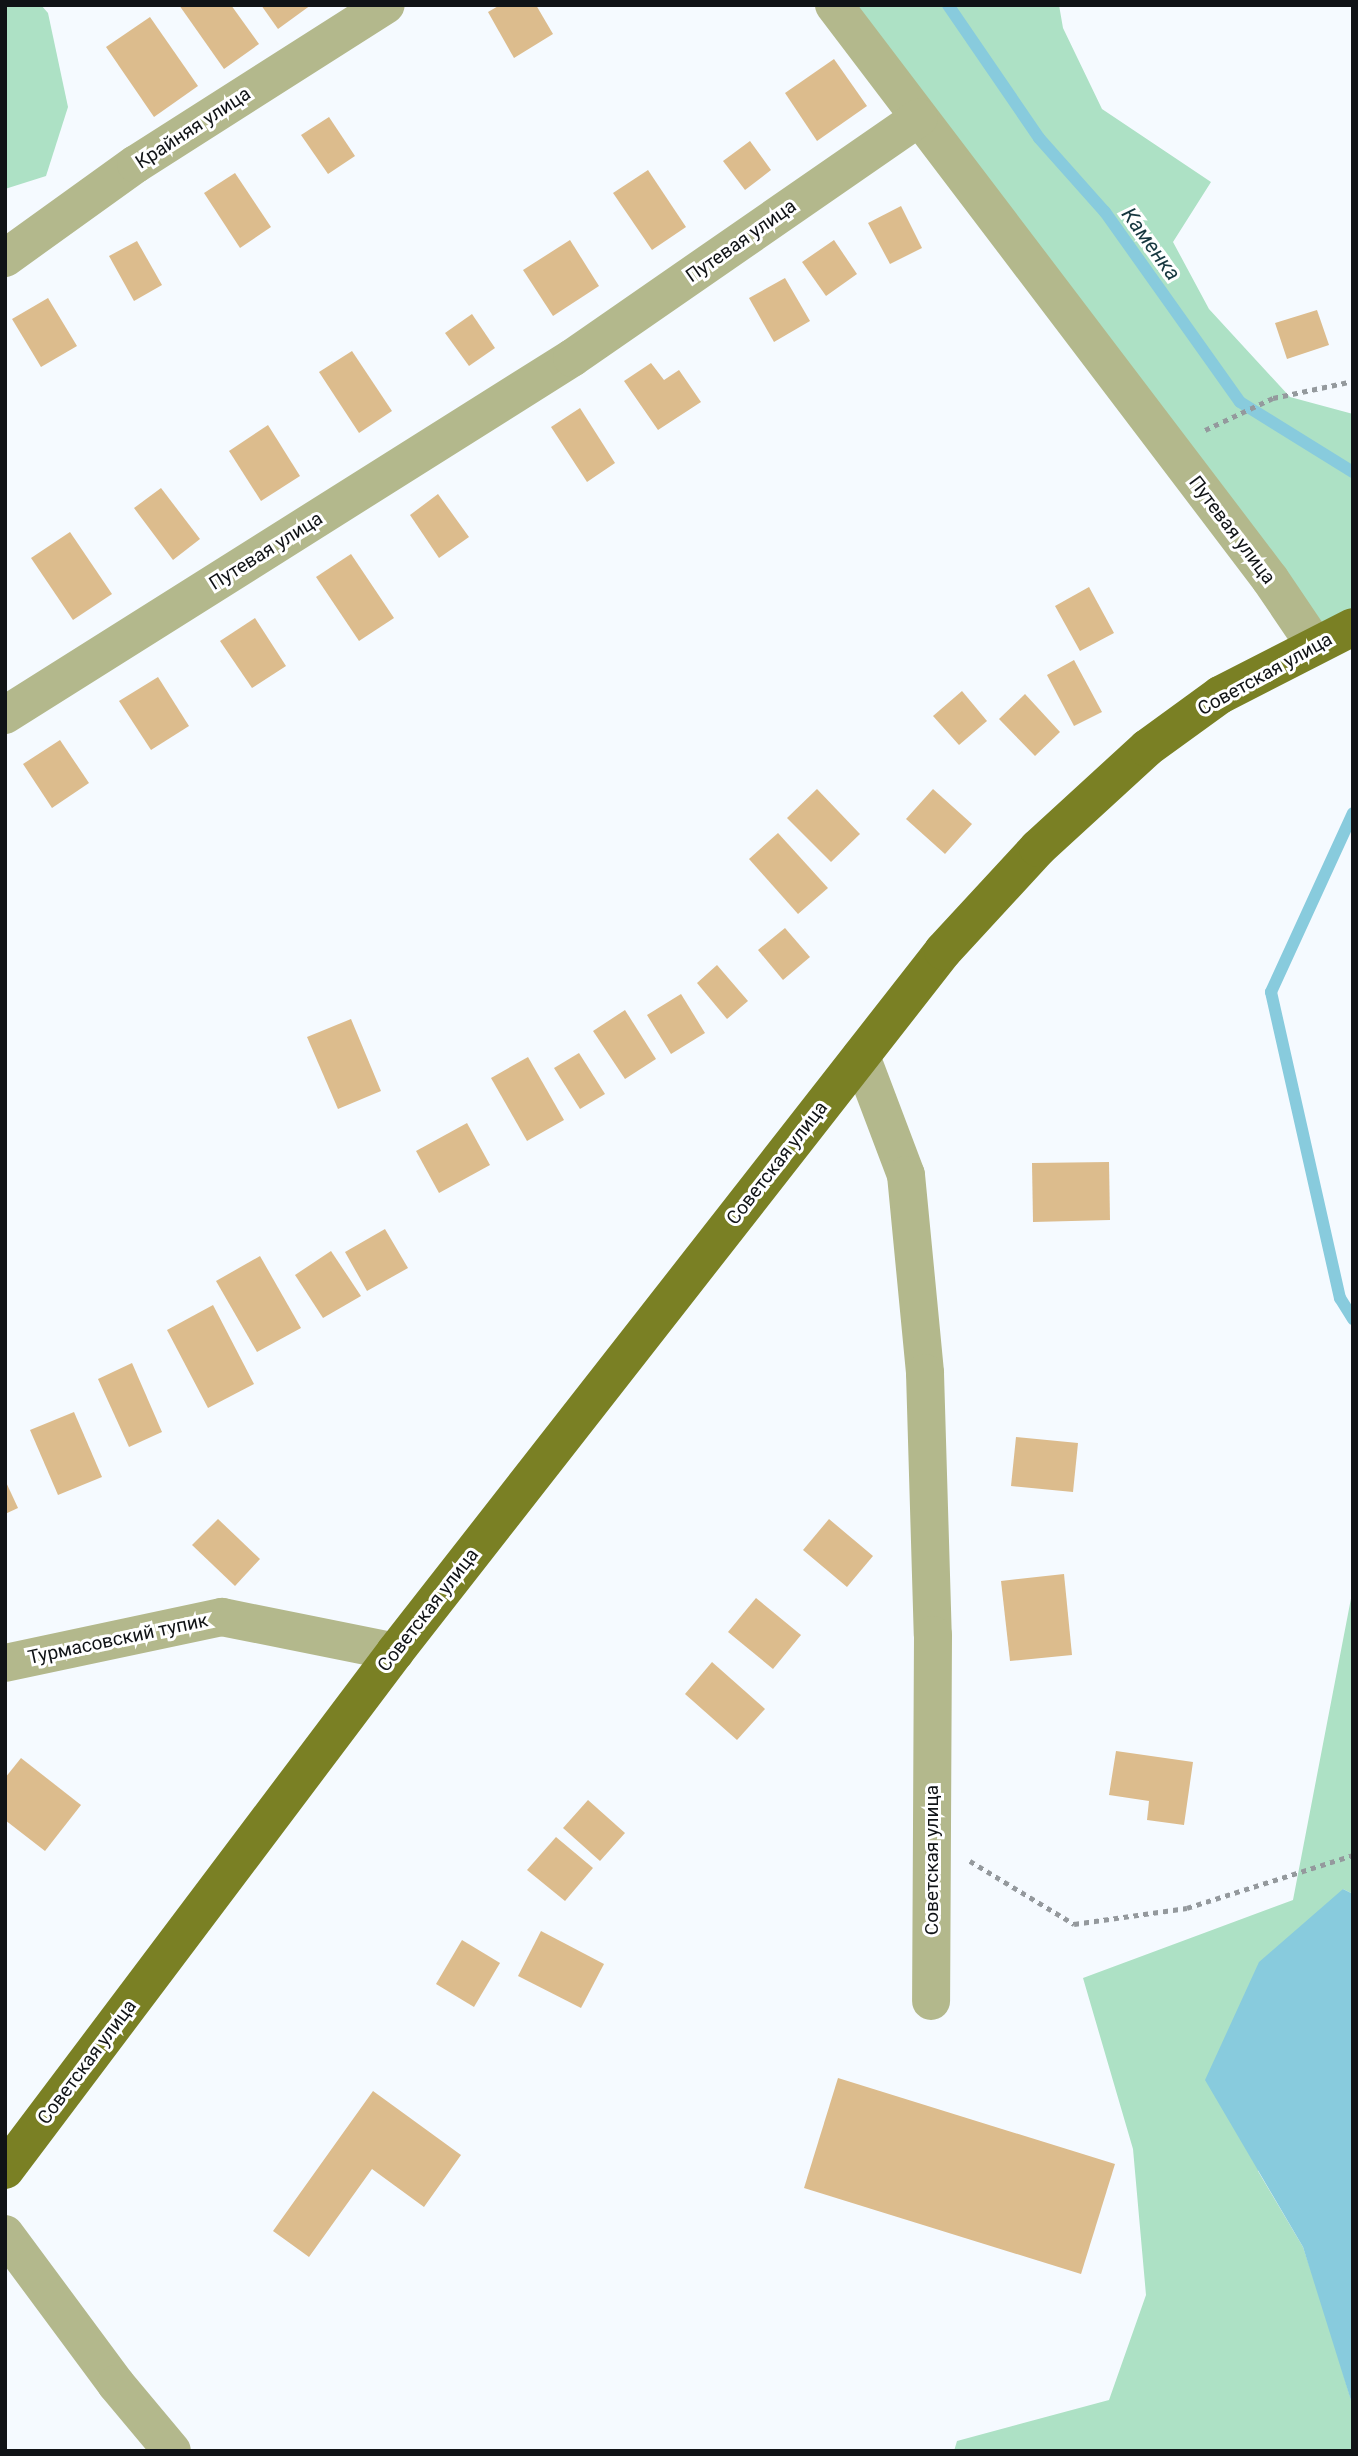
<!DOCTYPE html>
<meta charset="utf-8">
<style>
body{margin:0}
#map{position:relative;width:1358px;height:2456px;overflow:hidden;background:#f5faff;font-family:Roboto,sans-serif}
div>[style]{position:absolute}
.green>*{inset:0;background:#ade1c5}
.water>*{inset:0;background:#88cbdd}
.stream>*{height:12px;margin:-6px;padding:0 6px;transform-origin:6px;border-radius:6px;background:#88cbdd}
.building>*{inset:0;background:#dcbc8d}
.path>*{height:4.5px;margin-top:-2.25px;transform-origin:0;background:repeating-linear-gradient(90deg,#94999d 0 5px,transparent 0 10px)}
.minor>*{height:38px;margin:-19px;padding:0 19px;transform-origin:19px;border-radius:19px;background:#b3b88c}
.major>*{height:38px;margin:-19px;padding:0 19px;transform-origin:19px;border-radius:19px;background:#7a8024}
span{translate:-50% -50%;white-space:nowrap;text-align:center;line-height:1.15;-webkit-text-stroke:6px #fff;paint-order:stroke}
.street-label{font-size:19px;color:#101316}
.water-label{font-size:21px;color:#16373f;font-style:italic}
.frame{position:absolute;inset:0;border:7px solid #101316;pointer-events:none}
</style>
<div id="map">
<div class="green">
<div style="clip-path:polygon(5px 5px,41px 5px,48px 13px,68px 107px,46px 176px,5px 189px)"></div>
<div style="clip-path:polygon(834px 5px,1059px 5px,1063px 28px,1102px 109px,1211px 182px,1173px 242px,1209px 309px,1290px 397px,1353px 414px,1353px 627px,1314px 644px)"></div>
<div style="clip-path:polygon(1353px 1588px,1353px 1894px,1343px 1889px,1258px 2171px,1303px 2247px,1326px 2315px,1353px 2407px,1353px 2451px,954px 2451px,957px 2441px,1109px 2400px,1146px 2295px,1133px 2149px,1083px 1978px,1293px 1900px)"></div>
</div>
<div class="water">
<div style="clip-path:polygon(1343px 1889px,1353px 1894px,1353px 2407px,1303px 2247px,1205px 2080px,1259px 1962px)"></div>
</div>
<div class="stream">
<div style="left:948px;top:5px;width:161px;rotate:55.6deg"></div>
<div style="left:1039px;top:138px;width:99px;rotate:48.3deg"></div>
<div style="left:1105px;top:212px;width:233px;rotate:54.6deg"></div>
<div style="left:1240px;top:402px;width:133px;rotate:31.8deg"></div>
<div style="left:1353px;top:813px;width:197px;rotate:114.6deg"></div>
<div style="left:1271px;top:992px;width:314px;rotate:77.3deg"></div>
<div style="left:1340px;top:1298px;width:25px;rotate:58deg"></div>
</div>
<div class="building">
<div style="clip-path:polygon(179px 5px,231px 5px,259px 44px,224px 69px)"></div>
<div style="clip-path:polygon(261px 5px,311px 5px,278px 29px)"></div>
<div style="clip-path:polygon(500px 5px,536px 5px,553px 34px,514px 58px,488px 12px)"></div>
<div style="clip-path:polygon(150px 17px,198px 86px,154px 117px,106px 47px)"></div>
<div style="clip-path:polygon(834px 59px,867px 106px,817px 141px,785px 93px)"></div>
<div style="clip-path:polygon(329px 117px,355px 156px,328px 174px,301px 135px)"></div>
<div style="clip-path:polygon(750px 141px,771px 170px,745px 190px,723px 161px)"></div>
<div style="clip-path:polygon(648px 170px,686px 227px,652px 250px,613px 193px)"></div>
<div style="clip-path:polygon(235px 173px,271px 227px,240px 248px,204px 193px)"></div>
<div style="clip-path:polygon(901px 206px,922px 248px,890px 264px,868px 223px)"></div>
<div style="clip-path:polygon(570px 240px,599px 286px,553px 316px,523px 270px)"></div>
<div style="clip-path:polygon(834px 240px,857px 274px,826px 296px,802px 262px)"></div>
<div style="clip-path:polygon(137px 241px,162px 285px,134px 301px,109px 256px)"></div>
<div style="clip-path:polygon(785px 278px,810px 321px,774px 342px,749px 298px)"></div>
<div style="clip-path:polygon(48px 298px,77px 346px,41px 367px,12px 319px)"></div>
<div style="clip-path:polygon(1317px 310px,1329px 345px,1287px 359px,1275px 323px)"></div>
<div style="clip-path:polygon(472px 314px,495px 348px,469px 366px,445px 333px)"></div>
<div style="clip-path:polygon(352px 351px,392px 411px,359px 433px,319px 372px)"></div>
<div style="clip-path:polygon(651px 363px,664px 380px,679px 370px,701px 402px,658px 430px,624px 381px)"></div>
<div style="clip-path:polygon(580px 408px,615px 463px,587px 482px,551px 427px)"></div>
<div style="clip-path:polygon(268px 425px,300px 476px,261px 501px,229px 451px)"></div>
<div style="clip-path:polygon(161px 488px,200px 539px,173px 560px,134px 508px)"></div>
<div style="clip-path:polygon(438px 494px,469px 537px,439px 558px,410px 515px)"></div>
<div style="clip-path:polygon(70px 532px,112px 594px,73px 620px,31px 558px)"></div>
<div style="clip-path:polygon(351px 554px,394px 618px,359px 641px,316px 577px)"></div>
<div style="clip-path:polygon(1089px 587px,1114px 633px,1080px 651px,1055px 606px)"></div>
<div style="clip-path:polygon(255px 618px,286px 666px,252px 688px,220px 641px)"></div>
<div style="clip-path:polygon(1074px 660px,1102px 712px,1074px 726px,1047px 675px)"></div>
<div style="clip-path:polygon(158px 677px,189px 726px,151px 750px,119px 701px)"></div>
<div style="clip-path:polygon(962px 691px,987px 721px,959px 745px,933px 716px)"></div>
<div style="clip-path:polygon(1025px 694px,1060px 732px,1035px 756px,999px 719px)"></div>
<div style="clip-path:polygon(60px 740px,89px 783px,52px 808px,23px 764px)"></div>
<div style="clip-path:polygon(817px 789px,860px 834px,831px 862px,787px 818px)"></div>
<div style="clip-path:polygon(933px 789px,972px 824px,945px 854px,906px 819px)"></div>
<div style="clip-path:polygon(778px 833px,828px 888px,798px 914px,749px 859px)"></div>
<div style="clip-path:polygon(785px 928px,810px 957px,783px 980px,758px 950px)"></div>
<div style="clip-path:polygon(717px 965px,748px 1001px,727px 1019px,697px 983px)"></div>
<div style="clip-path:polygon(681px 994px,705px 1033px,671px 1054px,647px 1015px)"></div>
<div style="clip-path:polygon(625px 1010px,656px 1059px,625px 1079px,593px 1031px)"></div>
<div style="clip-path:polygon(351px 1019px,381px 1091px,338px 1109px,307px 1037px)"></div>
<div style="clip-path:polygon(579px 1053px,605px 1094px,580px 1109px,554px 1068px)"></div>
<div style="clip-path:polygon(528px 1057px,564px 1120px,527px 1141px,491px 1078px)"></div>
<div style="clip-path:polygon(467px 1123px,490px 1165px,439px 1193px,416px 1151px)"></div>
<div style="clip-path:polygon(1109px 1162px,1110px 1220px,1033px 1222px,1032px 1163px)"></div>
<div style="clip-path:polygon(385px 1229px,408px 1268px,367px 1291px,345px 1252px)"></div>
<div style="clip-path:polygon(331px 1251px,361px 1296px,323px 1318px,295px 1275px)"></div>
<div style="clip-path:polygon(260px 1256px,301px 1328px,257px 1352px,216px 1281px)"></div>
<div style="clip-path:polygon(213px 1305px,254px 1384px,208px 1408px,167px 1330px)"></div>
<div style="clip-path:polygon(132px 1363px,162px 1432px,129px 1447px,98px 1379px)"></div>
<div style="clip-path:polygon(74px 1412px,102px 1477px,58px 1495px,30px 1430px)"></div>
<div style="clip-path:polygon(1016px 1437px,1078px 1443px,1073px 1492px,1011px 1486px)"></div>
<div style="clip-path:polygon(5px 1480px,18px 1508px,5px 1514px)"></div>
<div style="clip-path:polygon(218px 1519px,260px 1559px,235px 1586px,192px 1545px)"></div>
<div style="clip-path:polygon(829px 1519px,873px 1556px,847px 1587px,803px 1550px)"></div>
<div style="clip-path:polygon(1064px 1574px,1072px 1655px,1010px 1661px,1001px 1581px)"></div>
<div style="clip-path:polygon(756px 1598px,801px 1635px,773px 1669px,728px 1632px)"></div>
<div style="clip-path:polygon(712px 1662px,765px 1709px,737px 1740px,685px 1694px)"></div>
<div style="clip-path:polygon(1116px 1751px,1193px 1762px,1184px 1825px,1147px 1820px,1149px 1801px,1109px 1795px)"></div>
<div style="clip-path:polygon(21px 1758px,81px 1805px,45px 1851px,5px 1820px,5px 1778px)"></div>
<div style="clip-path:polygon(588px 1800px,625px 1833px,600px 1861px,563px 1828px)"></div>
<div style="clip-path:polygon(556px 1837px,593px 1868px,565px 1901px,527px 1870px)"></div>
<div style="clip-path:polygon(541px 1931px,604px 1964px,581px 2008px,518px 1976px)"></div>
<div style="clip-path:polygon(462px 1940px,500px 1963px,474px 2007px,436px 1984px)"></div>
<div style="clip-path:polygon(838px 2078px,1115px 2164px,1081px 2274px,804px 2188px)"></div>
<div style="clip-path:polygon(373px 2091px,461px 2155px,424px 2207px,372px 2169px,309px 2257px,273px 2231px)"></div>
</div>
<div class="path">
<div style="left:1205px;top:430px;width:75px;rotate:-25.2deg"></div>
<div style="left:1273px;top:398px;width:82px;rotate:-12deg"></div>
<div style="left:970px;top:1861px;width:122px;rotate:31.2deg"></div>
<div style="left:1074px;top:1924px;width:114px;rotate:-8.1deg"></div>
<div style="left:1187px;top:1908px;width:174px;rotate:-17.7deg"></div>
</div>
<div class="minor">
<div style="left:834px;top:5px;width:721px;rotate:52.78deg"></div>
<div style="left:1270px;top:579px;width:78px;rotate:55.9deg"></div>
<div style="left:5px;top:258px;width:161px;rotate:-35.7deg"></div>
<div style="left:136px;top:164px;width:296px;rotate:-32.5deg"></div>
<div style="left:5px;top:715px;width:670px;rotate:-32.2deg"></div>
<div style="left:572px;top:358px;width:422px;rotate:-34.7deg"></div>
<div style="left:861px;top:1056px;width:127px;rotate:69.3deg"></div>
<div style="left:906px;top:1175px;width:199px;rotate:84.5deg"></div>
<div style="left:925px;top:1373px;width:262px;rotate:88.3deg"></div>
<div style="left:933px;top:1635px;width:366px;rotate:90.3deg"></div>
<div style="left:5px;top:1663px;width:222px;rotate:-12deg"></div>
<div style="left:222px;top:1617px;width:177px;rotate:11.4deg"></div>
<div style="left:5px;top:2234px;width:187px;rotate:53.5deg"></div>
<div style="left:116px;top:2384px;width:87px;rotate:50.1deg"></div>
</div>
<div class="major">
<div style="left:5px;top:2170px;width:648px;rotate:-53.02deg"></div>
<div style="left:395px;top:1652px;width:890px;rotate:-51.98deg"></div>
<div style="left:943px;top:951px;width:140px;rotate:-47.3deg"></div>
<div style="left:1038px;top:848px;width:148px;rotate:-42.5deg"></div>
<div style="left:1147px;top:748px;width:90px;rotate:-36deg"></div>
<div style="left:1220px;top:695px;width:149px;rotate:-27.1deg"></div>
</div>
<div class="street-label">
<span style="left:193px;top:128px;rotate:-33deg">Крайняя улица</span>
<span style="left:741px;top:241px;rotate:-35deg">Путевая улица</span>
<span style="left:1232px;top:530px;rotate:53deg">Путевая улица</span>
<span style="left:266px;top:551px;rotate:-32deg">Путевая улица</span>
<span style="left:1265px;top:674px;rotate:-29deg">Советская улица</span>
<span style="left:777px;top:1163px;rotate:-52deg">Советская улица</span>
<span style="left:428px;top:1610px;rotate:-52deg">Советская улица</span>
<span style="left:118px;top:1639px;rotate:-12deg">Турмасовский тупик</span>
<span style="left:932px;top:1860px;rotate:-90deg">Советская улица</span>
<span style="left:87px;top:2062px;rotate:-53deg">Советская улица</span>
</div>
<div class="water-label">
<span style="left:1151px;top:244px;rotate:54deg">Каменка</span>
</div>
<div class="frame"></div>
</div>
